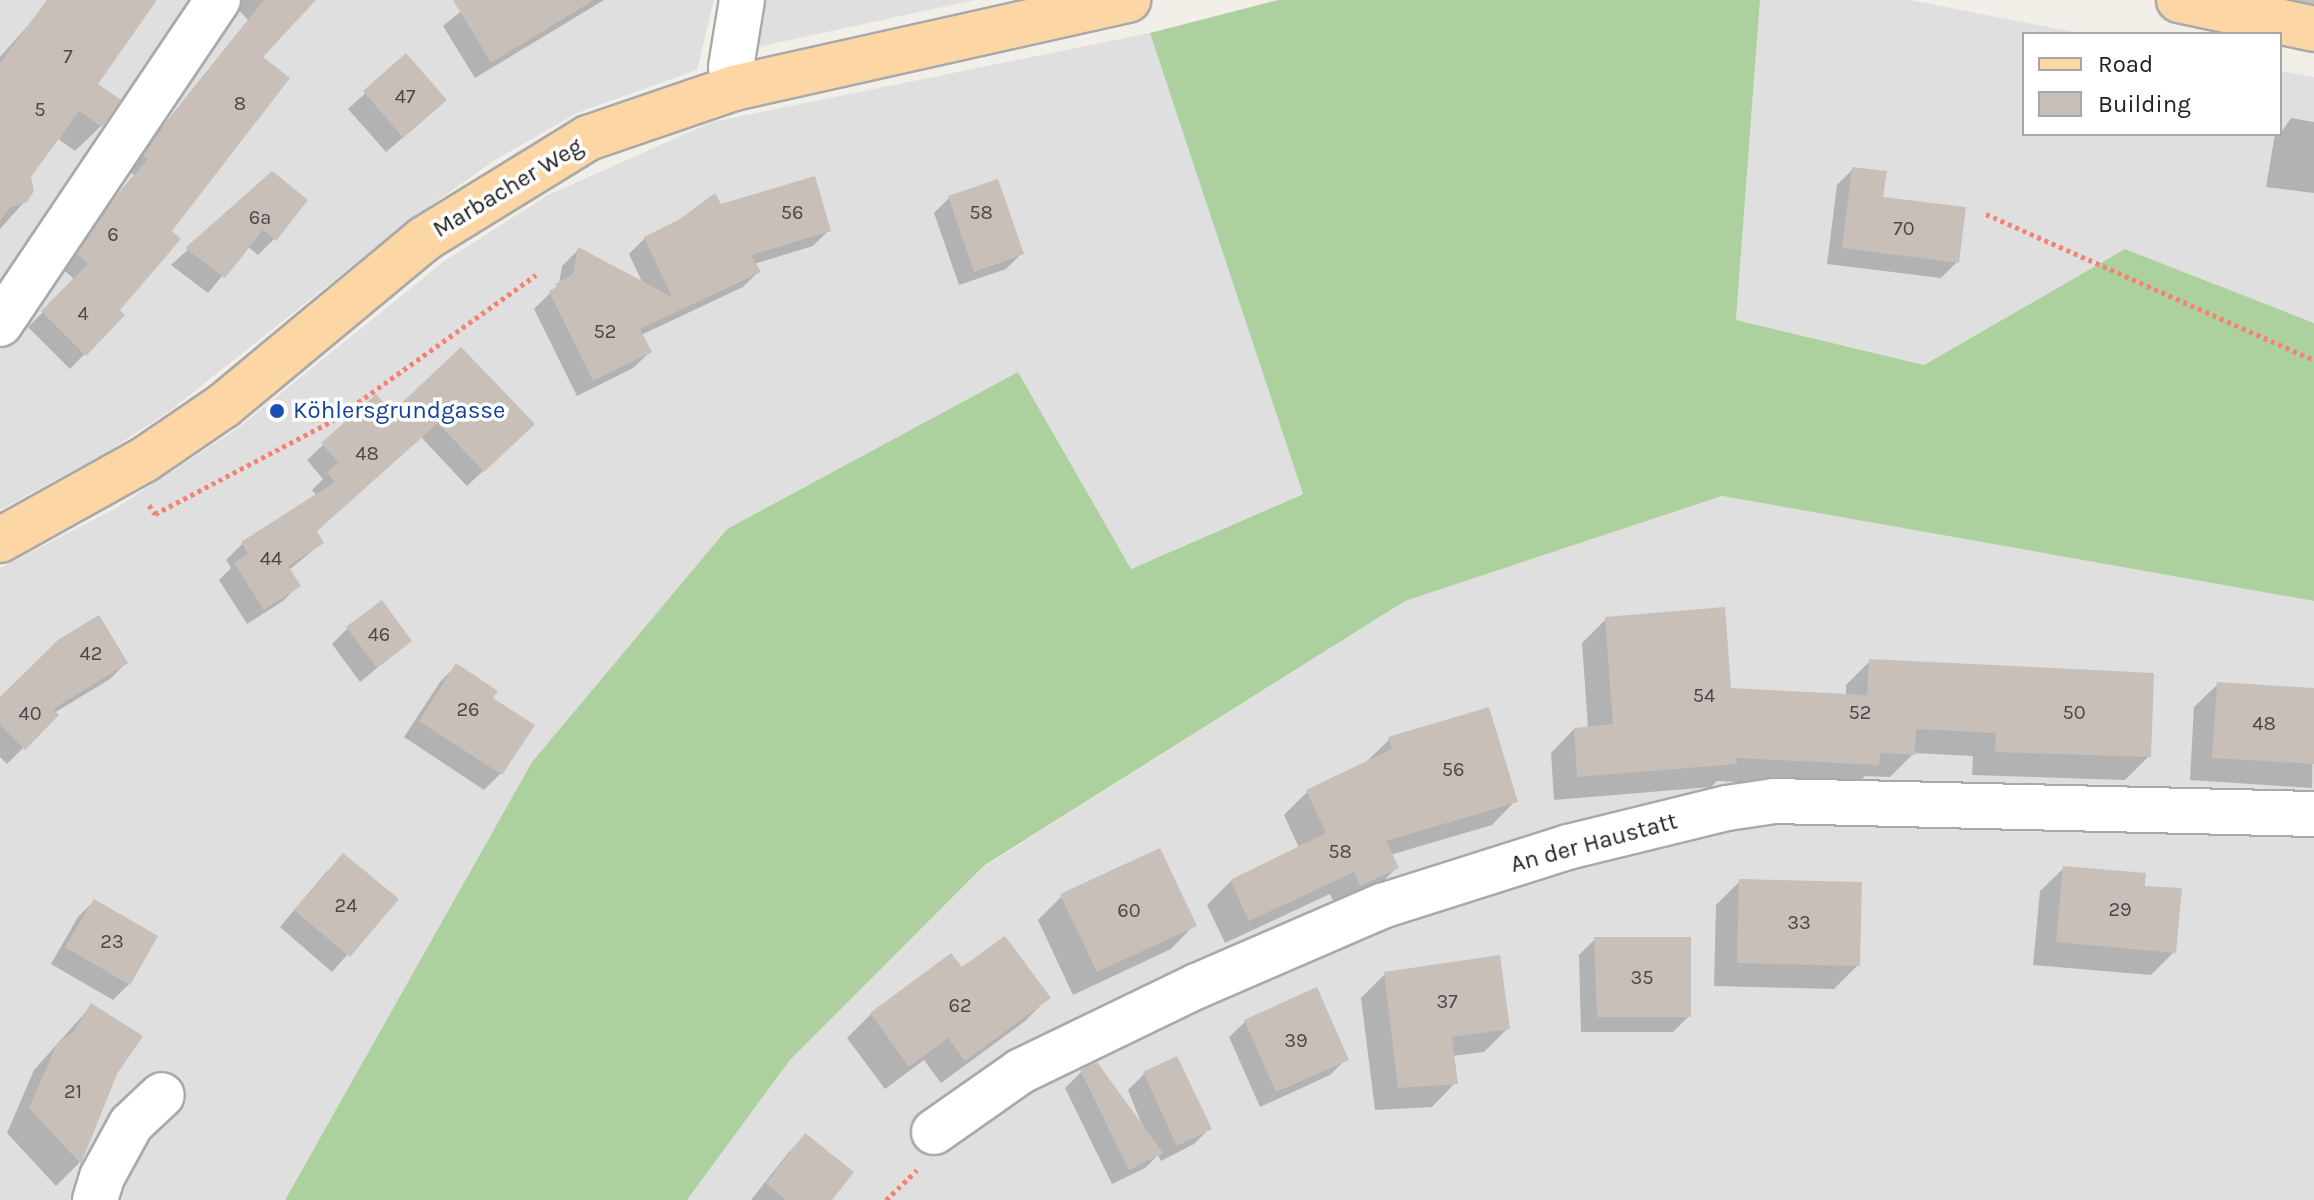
<!DOCTYPE html>
<meta charset="utf-8">
<style>
body{margin:0}
#map{position:relative;width:2314px;height:1200px;overflow:hidden;background:#f2efe9;font-family:Karla,sans-serif}
div>[style]{position:absolute}
.residential>*{inset:0;background:#e0dfdf}
.forest>*{inset:0;background:#add19e}
.shadow>*{inset:0;background:#0003}
.building>*{inset:0;background:#c7bfb8}
.path>*{height:5px;margin-top:-2.5px;transform-origin:0;background:repeating-linear-gradient(90deg,#fa8072 0 4px,transparent 0 8px)}
.roads{filter:drop-shadow(2px 0 #a9a9a9) drop-shadow(-2px 0 #a9a9a9) drop-shadow(0 2px #a9a9a9) drop-shadow(0 -2px #a9a9a9)}
.minor>*{height:44px;margin:-22px;padding:0 22px;transform-origin:22px;border-radius:22px;background:#fff}
.major>*{height:44px;margin:-22px;padding:0 22px;transform-origin:22px;border-radius:22px;background:#fcd6a4}
.dots>*{width:22px;height:22px;translate:-50% -50%;box-sizing:border-box;border:4px solid #fff;border-radius:50%}
span{translate:-50% -50%;white-space:nowrap;text-align:center;line-height:1.15;-webkit-text-stroke:7px #fff;paint-order:stroke}
.number-label{font-size:20px;color:#4b4948}
.number-label span{-webkit-text-stroke-width:0}
.street-label{font-size:24px;color:#222}
.transit-label{font-size:24px;color:#164399}
.left{translate:0 -50%;text-align:left}
.legend{position:absolute;left:2022px;top:32px;width:260px;height:104px;box-sizing:border-box;background:#fff;border:2px solid #a7a7a7;margin:0;padding:10px 14px;list-style:none;font-size:24px;color:#222}
.legend li{display:flex;align-items:center;gap:16px;height:40px}
.legend b{width:40px;border:2px solid #a7a7a7}
</style>
<div id="map">
<div class="residential">
<div style="clip-path:polygon(0 0,714px 0,697px 70px,577px 113px,495px 160px,406px 223px,171px 410px,107px 452px,0 510px)"></div>
<div style="clip-path:polygon(761px 0,975px 0,753px 48px)"></div>
<div style="clip-path:polygon(1760px 0,1910px 0,2084px 34px,2024px 34px,2024px 134px,2280px 134px,2280px 71px,2314px 77px,2314px 323px,2125px 249px,1924px 365px,1736px 320px)"></div>
<div style="clip-path:polygon(1150px 33px,1304px 493px,1131px 569px,1017px 373px,727px 529px,532px 762px,285px 1200px,0 1200px,0 568px,116px 508px,238px 428px,443px 262px,548px 195px,712px 122px)"></div>
<div style="clip-path:polygon(1722px 496px,2314px 601px,2314px 1200px,687px 1200px,790px 1060px,985px 866px,1405px 601px)"></div>
</div>
<div class="forest">
<div style="clip-path:polygon(1278px 0,1760px 0,1736px 320px,1924px 365px,2125px 249px,2314px 323px,2314px 601px,1722px 496px,1405px 601px,985px 865px,790px 1060px,687px 1200px,285px 1200px,532px 762px,727px 529px,1018px 372px,1131px 569px,1303px 494px,1150px 33px)"></div>
</div>
<div class="shadow">
<div style="clip-path:polygon(60px 0,155px 0,96px 85px,101px 126px,75px 151px,57px 138px,29px 177px,25px 201px,0 229px,0 57px,40px 12px)"></div>
<div style="clip-path:polygon(243px 0,314px 0,260px 57px,170px 231px,117px 310px,122px 315px,70px 369px,28px 327px,75px 280px,64px 270px,101px 214px,134px 175px,130px 172px,147px 146px,248px 20px,236px 7px)"></div>
<div style="clip-path:polygon(475px 0,604px 0,475px 78px,443px 26px)"></div>
<div style="clip-path:polygon(2222px 0,2314px 0,2314px 19px)"></div>
<div style="clip-path:polygon(406px 56px,428px 116px,386px 152px,348px 109px)"></div>
<div style="clip-path:polygon(2291px 118px,2314px 122px,2314px 193px,2266px 187px,2275px 134px,2280px 134px)"></div>
<div style="clip-path:polygon(1853px 169px,1881px 198px,1957px 262px,1941px 278px,1827px 264px,1837px 185px)"></div>
<div style="clip-path:polygon(272px 174px,274px 239px,258px 255px,247px 246px,208px 293px,171px 265px)"></div>
<div style="clip-path:polygon(949px 198px,1021px 254px,1006px 269px,959px 285px,934px 213px)"></div>
<div style="clip-path:polygon(721px 206px,829px 230px,813px 246px,754px 264px,759px 271px,743px 287px,641px 335px,650px 352px,633px 368px,577px 396px,534px 309px,559px 284px,562px 266px,578px 250px,643px 284px,629px 254px,645px 238px)"></div>
<div style="clip-path:polygon(461px 350px,516px 440px,467px 486px,421px 437px,315px 532px,322px 543px,289px 570px,299px 585px,283px 601px,247px 624px,219px 580px,231px 568px,226px 560px,242px 544px,317px 496px,312px 490px,323px 479px,307px 460px,323px 445px,392px 415px)"></div>
<div style="clip-path:polygon(1606px 619px,1729px 690px,1846px 696px,1846px 685px,1870px 661px,2149px 756px,2125px 780px,1972px 775px,1973px 756px,1914px 753px,1890px 777px,1865px 776px,1854px 788px,1717px 781px,1711px 787px,1554px 800px,1551px 753px,1574px 729px,1588px 728px,1582px 643px)"></div>
<div style="clip-path:polygon(348px 628px,410px 641px,360px 682px,332px 644px)"></div>
<div style="clip-path:polygon(126px 663px,110px 679px,54px 713px,56px 715px,7px 764px,0 757px,0 699px)"></div>
<div style="clip-path:polygon(456px 666px,491px 698px,532px 726px,500px 774px,484px 790px,404px 737px,440px 682px)"></div>
<div style="clip-path:polygon(2218px 684px,2314px 690px,2312px 788px,2190px 780px,2194px 707px)"></div>
<div style="clip-path:polygon(1390px 739px,1515px 801px,1492px 825px,1390px 855px,1396px 868px,1373px 892px,1337px 909px,1330px 894px,1225px 943px,1207px 905px,1231px 881px,1299px 848px,1284px 815px,1307px 792px,1366px 762px)"></div>
<div style="clip-path:polygon(2064px 868px,2143px 888px,2174px 952px,2151px 975px,2033px 965px,2040px 891px)"></div>
<div style="clip-path:polygon(327px 871px,396px 900px,332px 972px,280px 927px)"></div>
<div style="clip-path:polygon(1740px 881px,1858px 965px,1834px 989px,1714px 986px,1716px 905px)"></div>
<div style="clip-path:polygon(1062px 896px,1194px 925px,1171px 949px,1073px 995px,1038px 920px)"></div>
<div style="clip-path:polygon(94px 901px,129px 984px,113px 1000px,51px 964px,78px 917px)"></div>
<div style="clip-path:polygon(1595px 939px,1689px 1016px,1673px 1032px,1581px 1032px,1579px 955px)"></div>
<div style="clip-path:polygon(962px 970px,1048px 998px,1025px 1021px,941px 1083px,924px 1060px,885px 1089px,847px 1038px,871px 1014px)"></div>
<div style="clip-path:polygon(1385px 974px,1508px 1028px,1484px 1052px,1452px 1056px,1455px 1083px,1432px 1107px,1375px 1110px,1361px 998px)"></div>
<div style="clip-path:polygon(92px 1005px,115px 1073px,79px 1163px,56px 1186px,7px 1133px,34px 1070px)"></div>
<div style="clip-path:polygon(1246px 1021px,1346px 1059px,1330px 1075px,1260px 1107px,1229px 1037px)"></div>
<div style="clip-path:polygon(1081px 1072px,1144px 1130px,1128px 1090px,1144px 1074px,1210px 1128px,1194px 1144px,1161px 1161px,1158px 1155px,1145px 1168px,1112px 1184px,1065px 1088px)"></div>
<div style="clip-path:polygon(805px 1136px,829px 1200px,751px 1200px,789px 1152px)"></div>
</div>
<div class="building">
<div style="clip-path:polygon(47px 0,157px 0,98px 84px,121px 100px,102px 127px,79px 111px,31px 177px,34px 191px,27px 202px,9px 208px,0 221px,0 63px)"></div>
<div style="clip-path:polygon(264px 0,316px 0,263px 57px,290px 78px,172px 231px,181px 239px,120px 310px,125px 315px,86px 356px,41px 311px,88px 264px,77px 254px,116px 196px,148px 159px,143px 156px,161px 129px)"></div>
<div style="clip-path:polygon(453px 0,594px 0,491px 63px)"></div>
<div style="clip-path:polygon(406px 53px,447px 100px,403px 138px,363px 91px)"></div>
<div style="clip-path:polygon(1852px 167px,1887px 171px,1883px 197px,1966px 207px,1959px 263px,1842px 248px)"></div>
<div style="clip-path:polygon(272px 171px,308px 200px,276px 241px,263px 230px,225px 278px,185px 248px)"></div>
<div style="clip-path:polygon(815px 176px,831px 231px,751px 255px,761px 272px,640px 329px,652px 352px,593px 381px,549px 291px,557px 287px,555px 284px,573px 274px,578px 247px,672px 297px,644px 237px,680px 219px,715px 193px,721px 204px)"></div>
<div style="clip-path:polygon(998px 179px,1024px 254px,974px 272px,948px 196px)"></div>
<div style="clip-path:polygon(461px 347px,535px 424px,484px 472px,438px 423px,317px 531px,324px 543px,288px 566px,301px 586px,264px 610px,234px 563px,248px 554px,241px 542px,335px 482px,327px 473px,338px 462px,321px 443px,376px 394px,392px 412px)"></div>
<div style="clip-path:polygon(382px 600px,412px 641px,377px 668px,346px 627px)"></div>
<div style="clip-path:polygon(1725px 607px,1731px 688px,1867px 695px,1869px 659px,2154px 673px,2151px 757px,1995px 752px,1996px 733px,1916px 729px,1915px 755px,1880px 753px,1879px 765px,1736px 758px,1737px 764px,1577px 777px,1574px 728px,1613px 724px,1605px 617px)"></div>
<div style="clip-path:polygon(99px 615px,128px 663px,53px 709px,59px 715px,25px 750px,0 725px,0 697px,58px 640px)"></div>
<div style="clip-path:polygon(456px 663px,498px 691px,493px 698px,535px 725px,502px 775px,419px 721px)"></div>
<div style="clip-path:polygon(2217px 682px,2314px 688px,2314px 764px,2212px 758px)"></div>
<div style="clip-path:polygon(1489px 707px,1518px 802px,1386px 841px,1399px 868px,1360px 886px,1354px 872px,1249px 921px,1230px 880px,1326px 833px,1306px 790px,1392px 749px,1388px 737px)"></div>
<div style="clip-path:polygon(1160px 848px,1197px 926px,1097px 972px,1060px 894px)"></div>
<div style="clip-path:polygon(343px 853px,399px 899px,350px 957px,294px 910px)"></div>
<div style="clip-path:polygon(2063px 866px,2146px 873px,2145px 886px,2182px 888px,2176px 953px,2056px 942px)"></div>
<div style="clip-path:polygon(1739px 879px,1862px 882px,1860px 966px,1737px 963px)"></div>
<div style="clip-path:polygon(94px 899px,158px 936px,130px 985px,65px 947px)"></div>
<div style="clip-path:polygon(1005px 936px,1051px 998px,965px 1061px,948px 1038px,909px 1067px,870px 1013px,951px 953px,962px 967px)"></div>
<div style="clip-path:polygon(1594px 937px,1691px 937px,1691px 1017px,1597px 1017px)"></div>
<div style="clip-path:polygon(1500px 955px,1510px 1029px,1452px 1037px,1458px 1084px,1398px 1088px,1384px 972px)"></div>
<div style="clip-path:polygon(1317px 987px,1349px 1060px,1276px 1092px,1244px 1020px)"></div>
<div style="clip-path:polygon(91px 1003px,143px 1036px,117px 1074px,81px 1164px,29px 1108px,57px 1044px,74px 1031px)"></div>
<div style="clip-path:polygon(1177px 1056px,1212px 1129px,1177px 1146px,1143px 1072px)"></div>
<div style="clip-path:polygon(1097px 1062px,1163px 1153px,1129px 1170px,1080px 1070px)"></div>
<div style="clip-path:polygon(805px 1133px,854px 1172px,832px 1200px,786px 1200px,766px 1183px)"></div>
</div>
<div class="path">
<div style="left:1986px;top:214px;width:359px;rotate:24deg"></div>
<div style="left:149px;top:505px;width:11px;rotate:56deg"></div>
<div style="left:155px;top:514px;width:200px;rotate:-27.7deg"></div>
<div style="left:332px;top:421px;width:251px;rotate:-35.6deg"></div>
<div style="left:886px;top:1200px;width:43px;rotate:-44.1deg"></div>
</div>
<div class="roads">
<div class="minor">
<div style="left:734px;top:88px;width:21px;rotate:-98deg"></div>
<div style="left:731px;top:67px;width:68px;rotate:-80.7deg"></div>
<div style="left:0;top:324px;width:391px;rotate:-56.1deg"></div>
<div style="left:934px;top:1132px;width:106px;rotate:-35deg"></div>
<div style="left:1021px;top:1071px;width:195px;rotate:-25.8deg"></div>
<div style="left:1197px;top:986px;width:202px;rotate:-23.4deg"></div>
<div style="left:1382px;top:906px;width:195px;rotate:-17.6deg"></div>
<div style="left:1568px;top:847px;width:164px;rotate:-13.8deg"></div>
<div style="left:1727px;top:808px;width:48px;rotate:-8.5deg"></div>
<div style="left:1774px;top:801px;width:540px;rotate:1.38deg"></div>
<div style="left:95px;top:1200px;width:24px;rotate:-73deg"></div>
<div style="left:102px;top:1177px;width:60px;rotate:-61.3deg"></div>
<div style="left:131px;top:1124px;width:42px;rotate:-43.1deg"></div>
</div>
<div class="major">
<div style="left:2179px;top:0;width:138px;rotate:12.1deg"></div>
<div style="left:0;top:540px;width:165px;rotate:-29.1deg"></div>
<div style="left:144px;top:460px;width:96px;rotate:-34.4deg"></div>
<div style="left:223px;top:406px;width:261px;rotate:-39.7deg"></div>
<div style="left:424px;top:239px;width:193px;rotate:-31.6deg"></div>
<div style="left:588px;top:138px;width:154px;rotate:-18.9deg"></div>
<div style="left:734px;top:88px;width:404px;rotate:-12.6deg"></div>
</div>
</div>
<div class="dots">
<div style="left:277px;top:411px;background:#1a4fb4"></div>
</div>
<div class="number-label">
<span style="left:68px;top:56px">7</span>
<span style="left:405px;top:96px">47</span>
<span style="left:240px;top:103px">8</span>
<span style="left:40px;top:109px">5</span>
<span style="left:792px;top:212px">56</span>
<span style="left:981px;top:212px">58</span>
<span style="left:260px;top:217px">6a</span>
<span style="left:1904px;top:228px">70</span>
<span style="left:113px;top:234px">6</span>
<span style="left:83px;top:313px">4</span>
<span style="left:605px;top:331px">52</span>
<span style="left:367px;top:453px">48</span>
<span style="left:271px;top:558px">44</span>
<span style="left:379px;top:634px">46</span>
<span style="left:91px;top:653px">42</span>
<span style="left:1704px;top:695px">54</span>
<span style="left:468px;top:709px">26</span>
<span style="left:1860px;top:712px">52</span>
<span style="left:2074px;top:712px">50</span>
<span style="left:30px;top:713px">40</span>
<span style="left:2264px;top:723px">48</span>
<span style="left:1453px;top:769px">56</span>
<span style="left:1340px;top:851px">58</span>
<span style="left:346px;top:905px">24</span>
<span style="left:2120px;top:909px">29</span>
<span style="left:1129px;top:910px">60</span>
<span style="left:1799px;top:922px">33</span>
<span style="left:112px;top:941px">23</span>
<span style="left:1642px;top:977px">35</span>
<span style="left:1447px;top:1001px">37</span>
<span style="left:960px;top:1005px">62</span>
<span style="left:1296px;top:1040px">39</span>
<span style="left:73px;top:1091px">21</span>
</div>
<div class="street-label">
<span style="left:508px;top:188px;rotate:-31deg">Marbacher Weg</span>
<span style="left:1594px;top:843px;rotate:-15deg">An der Haustatt</span>
</div>
<div class="transit-label">
<span class="left" style="left:293px;top:411px">Köhlersgrundgasse</span>
</div>
<ul class="legend">
<li><b style="height:10px;background:#fcd6a4"></b>Road</li>
<li><b style="height:22px;background:#c7bfb8"></b>Building</li>
</ul>
</div>
